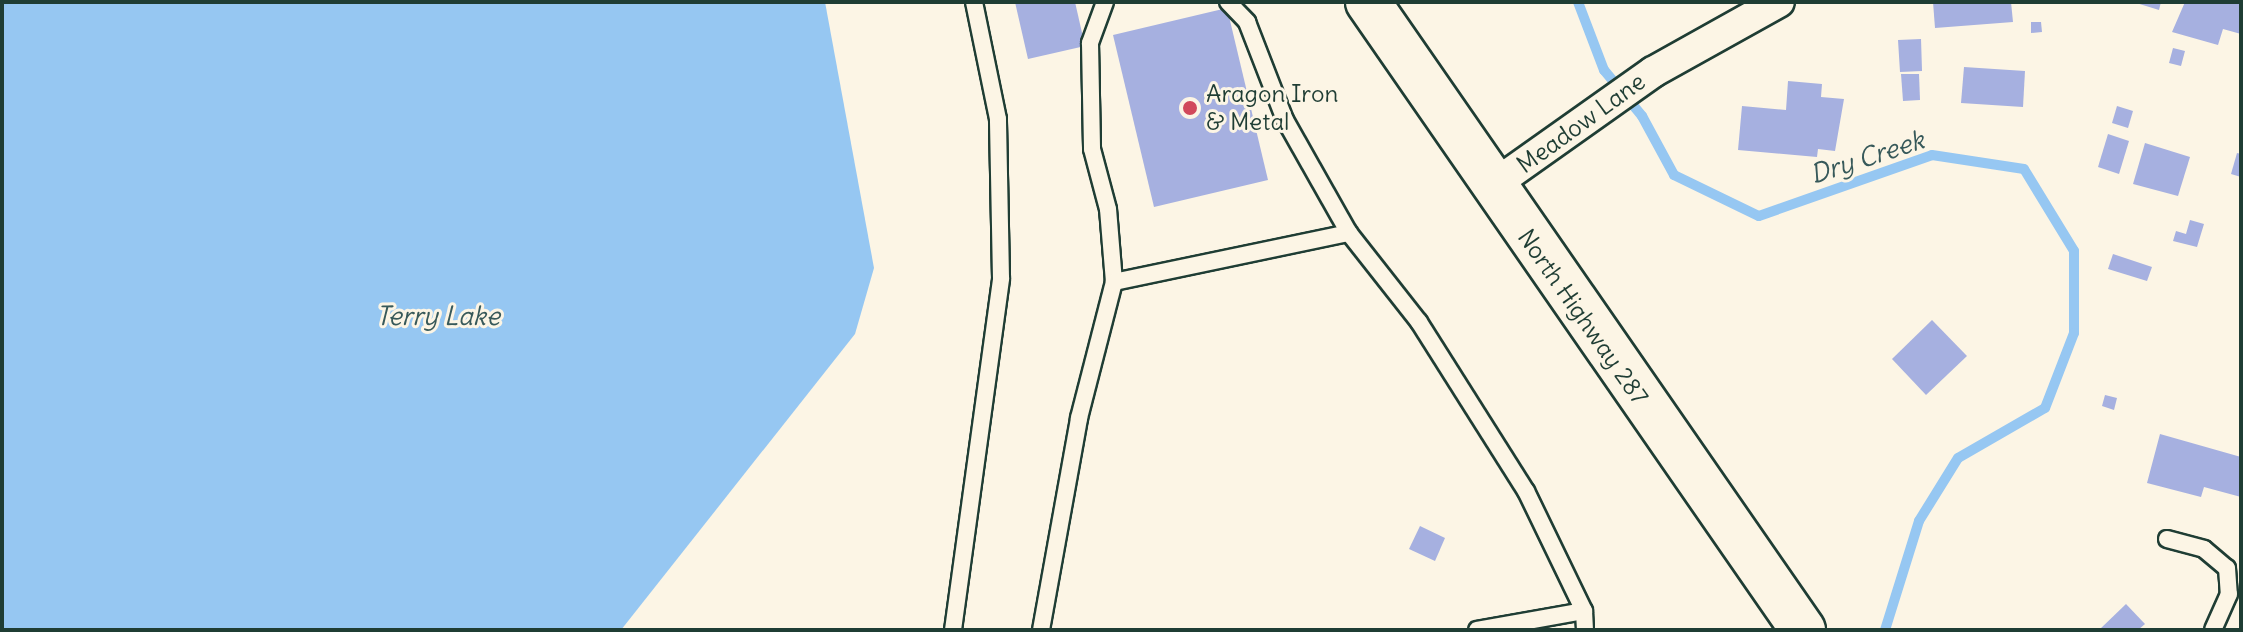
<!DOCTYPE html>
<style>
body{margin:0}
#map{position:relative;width:2243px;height:632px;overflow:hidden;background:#fcf5e5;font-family:Delius,sans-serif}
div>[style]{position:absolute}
.water>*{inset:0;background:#96c7f2}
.stream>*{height:10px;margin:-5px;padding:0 5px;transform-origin:5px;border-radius:5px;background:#96c7f2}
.building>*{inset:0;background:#a6b0e0}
.roads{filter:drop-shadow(2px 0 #1f3d34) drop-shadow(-2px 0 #1f3d34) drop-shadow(0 2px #1f3d34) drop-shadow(0 -2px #1f3d34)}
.lane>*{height:16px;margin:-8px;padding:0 8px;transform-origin:8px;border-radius:8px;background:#fcf5e5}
.street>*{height:30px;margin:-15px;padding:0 15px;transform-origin:15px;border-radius:15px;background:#fcf5e5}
.highway>*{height:44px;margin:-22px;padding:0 22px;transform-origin:22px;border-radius:22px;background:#fcf5e5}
.dots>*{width:22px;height:22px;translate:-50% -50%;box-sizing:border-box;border:4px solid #fcf5e5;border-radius:50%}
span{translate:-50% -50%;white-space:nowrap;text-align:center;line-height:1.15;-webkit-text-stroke:6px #fcf5e5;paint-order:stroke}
.poi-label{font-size:24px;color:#1f3d34}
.left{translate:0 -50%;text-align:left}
.street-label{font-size:24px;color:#1f3d34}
.water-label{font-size:26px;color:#37595a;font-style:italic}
.frame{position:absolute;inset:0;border:4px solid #1f3d34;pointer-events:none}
</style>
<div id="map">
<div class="water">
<div style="clip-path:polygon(2px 2px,825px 2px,874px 268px,855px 334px,621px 630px,2px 630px)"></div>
</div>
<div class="stream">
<div style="left:1578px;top:2px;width:73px;rotate:69.1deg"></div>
<div style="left:1604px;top:70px;width:60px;rotate:50.4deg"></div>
<div style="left:1642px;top:116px;width:67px;rotate:61.5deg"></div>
<div style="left:1674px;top:175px;width:94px;rotate:25.8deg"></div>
<div style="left:1759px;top:216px;width:183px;rotate:-19.4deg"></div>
<div style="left:1932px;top:155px;width:93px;rotate:8.7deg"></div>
<div style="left:2024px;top:169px;width:96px;rotate:58.6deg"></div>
<div style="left:2074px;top:251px;width:82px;rotate:90deg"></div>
<div style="left:2074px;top:333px;width:80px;rotate:111.1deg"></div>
<div style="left:2045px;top:408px;width:100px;rotate:150.1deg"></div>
<div style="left:1958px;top:458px;width:74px;rotate:121.8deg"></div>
<div style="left:1919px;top:521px;width:114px;rotate:107.3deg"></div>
</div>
<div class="building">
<div style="clip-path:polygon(1015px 2px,1075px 2px,1085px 46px,1028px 59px)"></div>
<div style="clip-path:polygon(1933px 2px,2011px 2px,2013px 22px,1935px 28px)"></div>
<div style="clip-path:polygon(2133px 2px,2161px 2px,2159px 10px)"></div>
<div style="clip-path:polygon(2185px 2px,2241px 2px,2241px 34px,2223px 29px,2218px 45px,2172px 32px)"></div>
<div style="clip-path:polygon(1227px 8px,1268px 180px,1154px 207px,1113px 35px)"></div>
<div style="clip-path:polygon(2031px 22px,2041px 22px,2042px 32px,2031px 33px)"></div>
<div style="clip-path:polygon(1921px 39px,1922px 71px,1900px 72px,1898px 40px)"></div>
<div style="clip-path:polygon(2173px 48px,2185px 51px,2181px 66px,2169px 63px)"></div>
<div style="clip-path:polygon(1964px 67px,2025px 71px,2023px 107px,1961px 103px)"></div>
<div style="clip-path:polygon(1901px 74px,1919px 74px,1920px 100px,1903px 101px)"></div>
<div style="clip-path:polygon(1788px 81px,1822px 84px,1821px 97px,1844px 99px,1835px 151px,1818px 149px,1817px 157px,1738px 150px,1742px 106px,1786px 110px)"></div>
<div style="clip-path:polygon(2117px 106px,2133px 111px,2128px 128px,2112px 123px)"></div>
<div style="clip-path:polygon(2108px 134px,2129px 141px,2119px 174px,2098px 167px)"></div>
<div style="clip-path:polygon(2145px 143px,2190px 157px,2178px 196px,2133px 184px)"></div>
<div style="clip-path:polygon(2237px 153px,2241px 154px,2241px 177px,2231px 174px)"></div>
<div style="clip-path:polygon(2190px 220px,2204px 224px,2197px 247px,2173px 241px,2176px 231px,2186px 234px)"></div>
<div style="clip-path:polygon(2113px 254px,2152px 267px,2147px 281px,2108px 269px)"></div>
<div style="clip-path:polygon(1932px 320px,1967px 356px,1926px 395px,1892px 359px)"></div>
<div style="clip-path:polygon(2105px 395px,2117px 398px,2114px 410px,2102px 406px)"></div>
<div style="clip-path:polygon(2160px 434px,2241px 457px,2241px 497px,2204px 487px,2201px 497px,2147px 483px)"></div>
<div style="clip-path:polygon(1420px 526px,1445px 538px,1435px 561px,1409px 549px)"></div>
<div style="clip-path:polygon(2126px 604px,2145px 624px,2138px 630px,2099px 630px)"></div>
</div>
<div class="roads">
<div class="lane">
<div style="left:1105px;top:2px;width:44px;rotate:110.1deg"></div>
<div style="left:1090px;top:43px;width:106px;rotate:88.9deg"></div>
<div style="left:1092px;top:149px;width:62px;rotate:75.1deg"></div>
<div style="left:1108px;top:209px;width:73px;rotate:85.3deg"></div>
<div style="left:1228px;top:2px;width:28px;rotate:46deg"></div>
<div style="left:1247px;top:22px;width:105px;rotate:68.8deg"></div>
<div style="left:1285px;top:120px;width:130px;rotate:60.5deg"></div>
<div style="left:1349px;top:233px;width:113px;rotate:51.8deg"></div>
<div style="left:1419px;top:322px;width:200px;rotate:57.7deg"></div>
<div style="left:1526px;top:491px;width:133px;rotate:64.2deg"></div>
<div style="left:1584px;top:611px;width:19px;rotate:87deg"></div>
<div style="left:2167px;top:539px;width:38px;rotate:15deg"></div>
<div style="left:2204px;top:549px;width:30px;rotate:40deg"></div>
<div style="left:2227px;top:568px;width:26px;rotate:86deg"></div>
<div style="left:2229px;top:594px;width:39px;rotate:114deg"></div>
<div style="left:953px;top:630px;width:355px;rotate:-82.2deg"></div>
<div style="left:1001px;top:278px;width:159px;rotate:-91.1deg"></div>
<div style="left:998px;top:119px;width:119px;rotate:-101.6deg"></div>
<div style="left:1041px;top:630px;width:215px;rotate:-79.8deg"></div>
<div style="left:1079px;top:418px;width:140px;rotate:-75.6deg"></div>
<div style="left:1114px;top:282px;width:240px;rotate:-11.8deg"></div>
<div style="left:1477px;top:630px;width:109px;rotate:-10.1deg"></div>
</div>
<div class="street">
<div style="left:1492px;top:186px;width:197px;rotate:-35.3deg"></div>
<div style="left:1653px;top:72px;width:144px;rotate:-29.1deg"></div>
</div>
<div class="highway">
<div style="left:1368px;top:2px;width:764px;rotate:55.29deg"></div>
</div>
</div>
<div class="dots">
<div style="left:1190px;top:108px;background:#d1495b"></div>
</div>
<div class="poi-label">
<span class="left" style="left:1206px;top:108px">Aragon Iron<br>&amp; Metal</span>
</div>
<div class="street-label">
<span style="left:1581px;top:123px;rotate:-36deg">Meadow Lane</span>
<span style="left:1583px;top:317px;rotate:55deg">North Highway 287</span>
</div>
<div class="water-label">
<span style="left:1867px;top:157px;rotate:-18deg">Dry Creek</span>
<span style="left:438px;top:316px">Terry Lake</span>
</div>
<div class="frame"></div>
</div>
